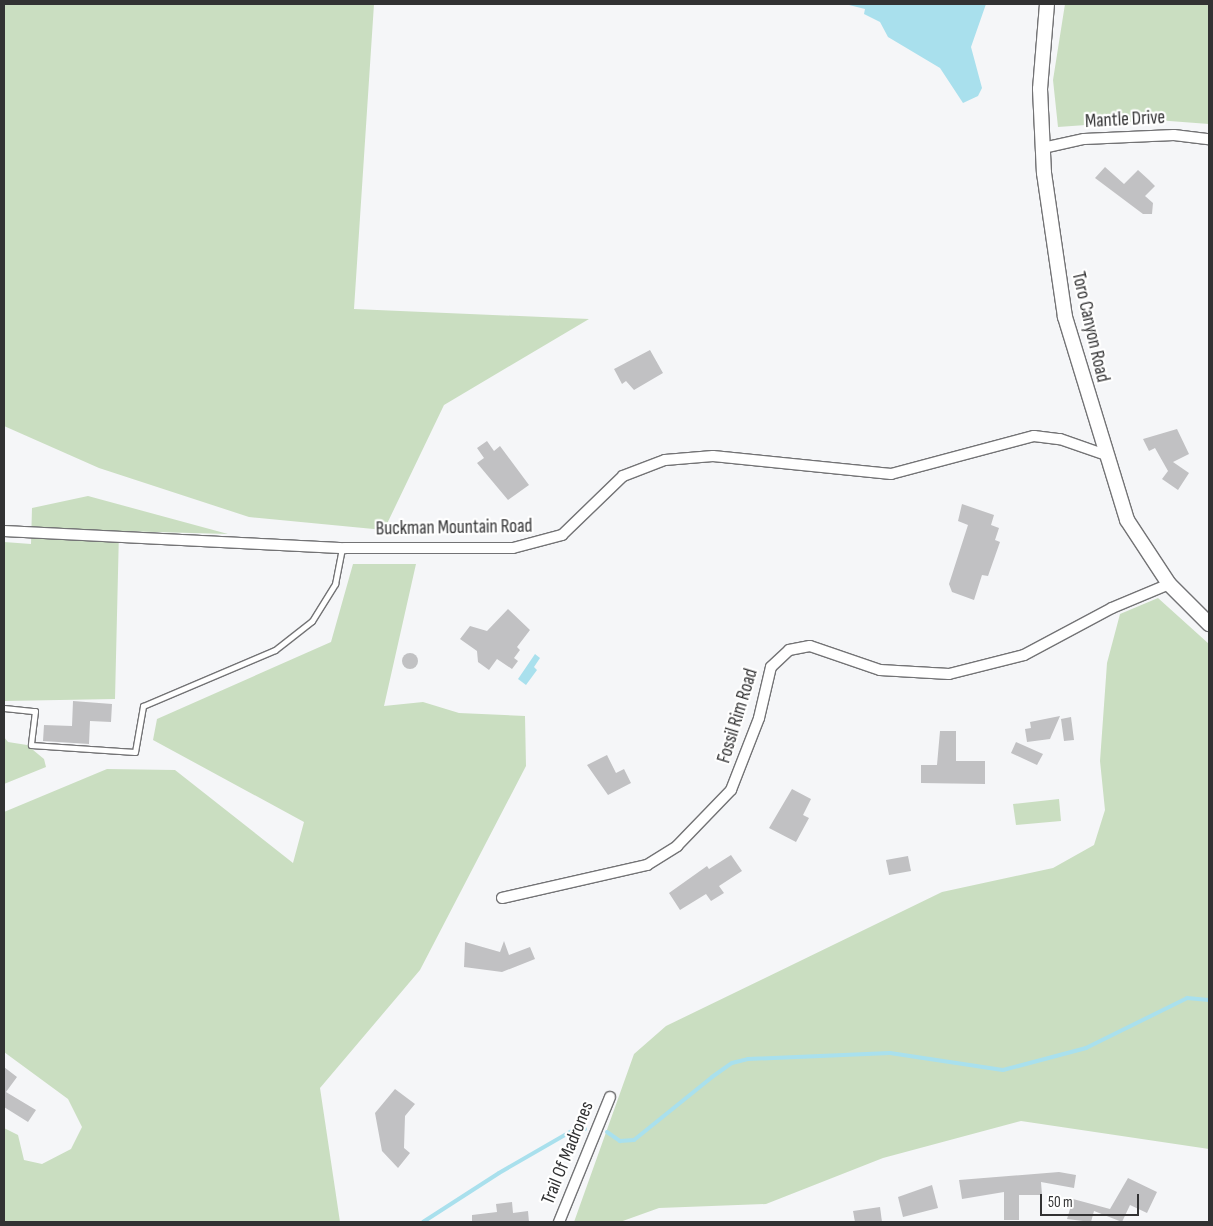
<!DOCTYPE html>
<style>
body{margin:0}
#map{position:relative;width:1213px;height:1226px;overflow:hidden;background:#f5f6f8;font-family:"Sofia Sans Condensed",sans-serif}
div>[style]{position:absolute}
.green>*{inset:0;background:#cadec1}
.water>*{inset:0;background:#a9e0ed}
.stream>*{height:4px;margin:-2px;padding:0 2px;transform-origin:2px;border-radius:2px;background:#a9e0ed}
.building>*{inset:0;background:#c1c1c3}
.round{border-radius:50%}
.roads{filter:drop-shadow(1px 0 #737375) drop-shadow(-1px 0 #737375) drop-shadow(0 1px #737375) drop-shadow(0 -1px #737375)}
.service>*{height:5px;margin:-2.5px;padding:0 2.5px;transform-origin:2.5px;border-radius:2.5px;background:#fff}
.minor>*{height:10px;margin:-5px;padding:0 5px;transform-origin:5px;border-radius:5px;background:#fff}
.tertiary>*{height:14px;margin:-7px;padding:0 7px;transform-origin:7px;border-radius:7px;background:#fff}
span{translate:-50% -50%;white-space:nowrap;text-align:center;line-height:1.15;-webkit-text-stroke:4.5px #fff;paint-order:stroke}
.street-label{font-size:19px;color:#323233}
.frame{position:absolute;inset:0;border:5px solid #323233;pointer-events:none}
.scale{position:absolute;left:1040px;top:1194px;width:99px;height:22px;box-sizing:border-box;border:2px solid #323233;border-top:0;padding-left:6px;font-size:15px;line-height:18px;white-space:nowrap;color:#323233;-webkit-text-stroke:4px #fff;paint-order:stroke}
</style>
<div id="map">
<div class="green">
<div style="clip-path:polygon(4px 4px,374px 4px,354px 309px,589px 319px,444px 405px,384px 530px,249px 517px,99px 468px,4px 426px)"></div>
<div style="clip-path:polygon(1065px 4px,1209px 4px,1209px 124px,1156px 120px,1058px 127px,1053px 80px)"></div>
<div style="clip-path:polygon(88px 496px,228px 534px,119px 531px,115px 699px,4px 701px,4px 542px,31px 544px,32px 508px)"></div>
<div style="clip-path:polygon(353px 564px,416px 564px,384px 706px,423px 702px,459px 713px,525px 716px,526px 766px,420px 970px,320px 1088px,340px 1222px,4px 1222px,4px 1128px,18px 1135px,24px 1160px,42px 1164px,71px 1149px,82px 1127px,68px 1099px,4px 1052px,4px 812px,107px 769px,175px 770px,293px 863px,304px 822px,153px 740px,157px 719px,331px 642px)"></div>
<div style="clip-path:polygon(1158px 598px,1209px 644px,1209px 1149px,1021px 1121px,883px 1158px,766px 1204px,659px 1208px,620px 1222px,574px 1222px,634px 1054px,666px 1026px,942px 892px,1053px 868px,1094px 845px,1105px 810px,1100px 761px,1107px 663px,1120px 614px)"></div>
<div style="clip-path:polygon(4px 737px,8px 742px,27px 745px,44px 759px,46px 767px,4px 784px)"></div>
<div style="clip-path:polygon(1059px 799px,1061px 821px,1016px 825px,1013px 804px)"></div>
</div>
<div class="water">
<div style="clip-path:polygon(845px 4px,986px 4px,971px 47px,982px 88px,978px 96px,963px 103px,940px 68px,888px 37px,880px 22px,864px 14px,865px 9px)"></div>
<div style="clip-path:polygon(535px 654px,540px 658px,534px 667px,537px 670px,526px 685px,518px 679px)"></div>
</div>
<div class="stream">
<div style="left:607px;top:1132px;width:16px;rotate:35deg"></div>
<div style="left:620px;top:1141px;width:14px;rotate:-4deg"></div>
<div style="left:634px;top:1140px;width:100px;rotate:-38.9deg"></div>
<div style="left:712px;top:1077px;width:24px;rotate:-35deg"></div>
<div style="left:732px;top:1063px;width:16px;rotate:-14deg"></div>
<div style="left:748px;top:1059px;width:142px;rotate:-2.4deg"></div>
<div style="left:890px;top:1053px;width:114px;rotate:8.6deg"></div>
<div style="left:1003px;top:1070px;width:86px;rotate:-14.8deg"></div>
<div style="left:1086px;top:1048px;width:113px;rotate:-26.3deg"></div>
<div style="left:1187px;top:998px;width:22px;rotate:5deg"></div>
<div style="left:423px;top:1222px;width:90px;rotate:-32.8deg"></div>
<div style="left:499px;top:1173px;width:90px;rotate:-30deg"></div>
<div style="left:577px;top:1128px;width:8px;rotate:7deg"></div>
</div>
<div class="building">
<div style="clip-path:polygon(1105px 167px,1124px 184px,1138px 170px,1149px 180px,1155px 186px,1145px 196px,1153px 203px,1152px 214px,1143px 214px,1095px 178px)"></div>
<div style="clip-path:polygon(650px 350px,663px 373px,634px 390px,626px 381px,622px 384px,614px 369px)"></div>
<div style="clip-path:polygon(1177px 429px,1189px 454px,1173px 462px,1189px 473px,1178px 490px,1162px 479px,1168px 471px,1155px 448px,1149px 451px,1143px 439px)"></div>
<div style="clip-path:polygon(487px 441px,494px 451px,500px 446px,529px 485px,508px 500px,477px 463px,484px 458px,477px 448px)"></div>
<div style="clip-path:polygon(962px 504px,994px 515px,991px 525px,999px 528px,995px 540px,1000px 542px,988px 576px,982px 575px,974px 600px,952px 592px,949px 584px,968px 525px,958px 521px)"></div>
<div style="clip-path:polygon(508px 609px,530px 630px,517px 647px,520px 650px,514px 658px,518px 661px,512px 669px,497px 659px,489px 670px,478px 662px,477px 651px,460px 639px,470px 626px,487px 631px)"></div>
<div class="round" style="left:402px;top:653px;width:16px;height:16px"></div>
<div style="clip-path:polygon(73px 701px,112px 704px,111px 722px,90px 721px,89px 744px,43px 741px,44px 725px,72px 726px)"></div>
<div style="clip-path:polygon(1060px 716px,1050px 739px,1027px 742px,1025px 729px,1031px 728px,1030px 722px)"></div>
<div style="clip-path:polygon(1071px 717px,1074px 740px,1064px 741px,1061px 719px)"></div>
<div style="clip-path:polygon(940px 731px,956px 731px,956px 761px,985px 761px,985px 784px,921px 783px,921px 765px,937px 765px)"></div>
<div style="clip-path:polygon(1016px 742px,1043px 754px,1037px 765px,1011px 753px)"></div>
<div style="clip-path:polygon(607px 755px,616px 773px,624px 769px,631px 783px,608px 795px,587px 765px)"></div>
<div style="clip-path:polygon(792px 789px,811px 799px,803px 815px,809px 818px,796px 842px,769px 828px)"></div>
<div style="clip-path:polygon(731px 855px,742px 871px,719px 886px,724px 893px,711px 901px,706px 894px,680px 910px,669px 893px,707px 866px,709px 869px)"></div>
<div style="clip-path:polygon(908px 856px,911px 871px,889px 875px,886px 860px)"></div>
<div style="clip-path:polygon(504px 941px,509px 955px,530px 947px,535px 959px,502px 972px,464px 967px,465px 942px,500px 952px)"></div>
<div style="clip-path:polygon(4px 1067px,17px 1077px,6px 1092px,36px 1110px,28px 1122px,4px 1107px)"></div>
<div style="clip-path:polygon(395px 1089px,415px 1104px,405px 1116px,404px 1148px,410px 1153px,398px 1168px,382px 1151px,375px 1113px)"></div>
<div style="clip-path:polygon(1059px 1172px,1076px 1175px,1074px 1188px,1041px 1182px,1042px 1195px,1019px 1195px,1019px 1220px,1004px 1220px,1004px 1192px,962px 1199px,959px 1180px)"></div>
<div style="clip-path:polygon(1128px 1178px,1157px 1192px,1147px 1213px,1130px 1205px,1122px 1222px,1094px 1211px,1091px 1222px,1067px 1219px,1073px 1199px,1110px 1209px)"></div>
<div style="clip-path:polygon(932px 1185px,938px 1208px,903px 1217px,898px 1197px)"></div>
<div style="clip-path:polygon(512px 1202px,513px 1213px,528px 1211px,529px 1222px,472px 1222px,472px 1215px,497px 1212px,496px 1204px)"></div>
<div style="clip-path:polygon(880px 1207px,882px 1222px,855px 1222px,853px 1211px)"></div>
</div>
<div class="roads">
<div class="service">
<div style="left:4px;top:708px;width:31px;rotate:6deg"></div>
<div style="left:35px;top:711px;width:34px;rotate:97deg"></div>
<div style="left:31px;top:745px;width:104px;rotate:3.9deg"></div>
<div style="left:135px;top:752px;width:47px;rotate:-80.1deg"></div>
<div style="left:143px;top:706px;width:143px;rotate:-23deg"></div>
<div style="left:275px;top:650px;width:47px;rotate:-38.1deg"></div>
<div style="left:312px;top:621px;width:44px;rotate:-58.1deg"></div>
<div style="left:335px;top:584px;width:37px;rotate:-79deg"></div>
</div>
<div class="minor">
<div style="left:1043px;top:148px;width:42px;rotate:-12.4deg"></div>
<div style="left:1084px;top:139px;width:90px;rotate:-2.5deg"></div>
<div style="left:1174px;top:135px;width:35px;rotate:7deg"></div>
<div style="left:4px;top:531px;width:341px;rotate:2.9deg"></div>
<div style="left:345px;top:548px;width:168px"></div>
<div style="left:513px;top:548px;width:51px;rotate:-14.9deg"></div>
<div style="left:562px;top:535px;width:85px;rotate:-44deg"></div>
<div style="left:623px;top:476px;width:45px;rotate:-20.9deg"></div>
<div style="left:665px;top:460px;width:48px;rotate:-4.8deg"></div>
<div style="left:713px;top:456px;width:179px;rotate:5.8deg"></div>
<div style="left:891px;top:474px;width:148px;rotate:-14.9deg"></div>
<div style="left:1034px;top:436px;width:26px;rotate:7deg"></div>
<div style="left:1060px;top:439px;width:49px;rotate:19.2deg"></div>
<div style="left:502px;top:898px;width:149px;rotate:-12.8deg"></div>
<div style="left:647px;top:865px;width:36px;rotate:-32deg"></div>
<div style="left:677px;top:846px;width:78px;rotate:-46deg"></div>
<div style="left:731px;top:790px;width:77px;rotate:-68.7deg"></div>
<div style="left:759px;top:718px;width:52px;rotate:-76.8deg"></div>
<div style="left:771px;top:667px;width:25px;rotate:-43deg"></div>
<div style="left:789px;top:650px;width:21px;rotate:-11deg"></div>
<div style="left:810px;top:646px;width:74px;rotate:18.9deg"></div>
<div style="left:880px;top:670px;width:69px;rotate:3.3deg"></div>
<div style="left:949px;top:674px;width:77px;rotate:-14.2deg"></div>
<div style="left:1024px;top:655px;width:100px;rotate:-28.1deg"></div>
<div style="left:1112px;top:608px;width:62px;rotate:-22.8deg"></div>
<div style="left:559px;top:1222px;width:135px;rotate:-67.8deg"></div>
</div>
<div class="tertiary">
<div style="left:1047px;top:4px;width:85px;rotate:94.7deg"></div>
<div style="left:1040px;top:89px;width:84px;rotate:87.3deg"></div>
<div style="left:1044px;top:173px;width:146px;rotate:81.7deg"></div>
<div style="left:1065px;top:317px;width:212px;rotate:73deg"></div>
<div style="left:1127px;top:520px;width:77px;rotate:56.7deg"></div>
<div style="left:1169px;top:584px;width:57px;rotate:45deg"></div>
</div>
</div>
<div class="street-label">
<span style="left:1125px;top:120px;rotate:-3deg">Mantle Drive</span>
<span style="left:1090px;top:327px;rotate:77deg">Toro Canyon Road</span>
<span style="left:454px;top:528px;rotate:-1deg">Buckman Mountain Road</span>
<span style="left:738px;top:716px;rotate:-73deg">Fossil Rim Road</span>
<span style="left:568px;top:1153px;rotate:-68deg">Trail Of Madrones</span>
</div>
<div class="frame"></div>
<div class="scale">50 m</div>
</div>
